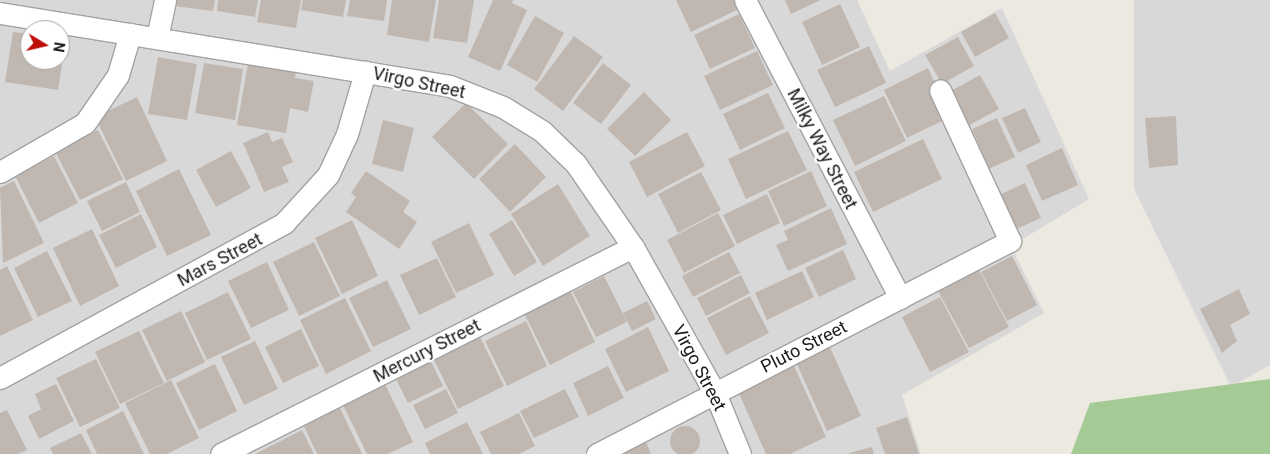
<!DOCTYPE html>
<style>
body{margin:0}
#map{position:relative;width:1270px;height:454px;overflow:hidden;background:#ece9e0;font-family:Roboto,sans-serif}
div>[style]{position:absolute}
.residential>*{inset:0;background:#d9d8d8}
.forest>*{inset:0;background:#a4ca96}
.building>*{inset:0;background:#c0b8b0}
.round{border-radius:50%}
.roads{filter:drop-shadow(1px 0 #a2a2a2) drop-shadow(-1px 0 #a2a2a2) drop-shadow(0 1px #a2a2a2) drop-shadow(0 -1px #a2a2a2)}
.minor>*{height:21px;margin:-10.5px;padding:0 10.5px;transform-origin:10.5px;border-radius:10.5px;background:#fff}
span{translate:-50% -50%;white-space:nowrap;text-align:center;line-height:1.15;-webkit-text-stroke:4.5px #fff;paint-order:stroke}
.street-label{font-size:18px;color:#1b1b1b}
.north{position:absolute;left:20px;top:20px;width:50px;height:50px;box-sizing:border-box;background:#fff;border:1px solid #a4a4a4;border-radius:50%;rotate:99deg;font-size:14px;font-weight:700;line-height:20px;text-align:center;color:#1b1b1b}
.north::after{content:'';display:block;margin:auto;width:18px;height:22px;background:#bf0d07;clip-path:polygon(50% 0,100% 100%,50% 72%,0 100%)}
</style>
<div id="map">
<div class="residential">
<div style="clip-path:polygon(evenodd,0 0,857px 0,890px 71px,1002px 8px,1089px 199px,1011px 246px,1044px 313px,902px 395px,921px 454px,0 454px,0 0,30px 30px,60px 30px,60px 60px,30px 60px,30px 30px)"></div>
<div style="clip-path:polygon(1134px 0,1270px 0,1270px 365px,1231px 387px,1134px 189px)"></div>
</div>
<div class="forest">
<div style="clip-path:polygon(1270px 379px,1270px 454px,1071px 454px,1090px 403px)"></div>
</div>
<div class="building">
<div style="clip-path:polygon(175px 0,215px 0,213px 11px,174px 6px)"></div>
<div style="clip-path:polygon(218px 0,258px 0,255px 17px,217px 11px)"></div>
<div style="clip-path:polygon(261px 0,301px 0,296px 28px,257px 22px)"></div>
<div style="clip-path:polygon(303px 0,346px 0,343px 17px,301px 10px)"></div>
<div style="clip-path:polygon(350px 0,387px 0,384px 21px,347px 16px)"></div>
<div style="clip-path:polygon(392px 0,436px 0,429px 42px,387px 35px)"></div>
<div style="clip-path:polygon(439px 0,474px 0,467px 43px,433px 38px)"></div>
<div style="clip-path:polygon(493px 0,513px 0,512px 3px,527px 10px,500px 71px,468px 57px)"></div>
<div style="clip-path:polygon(676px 0,735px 0,739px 9px,691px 32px)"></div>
<div style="clip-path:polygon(785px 0,821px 0,791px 14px)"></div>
<div style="clip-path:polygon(840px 4px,860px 47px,822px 65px,802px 22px)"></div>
<div style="clip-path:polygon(995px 13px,1009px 38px,975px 57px,961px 32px)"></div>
<div style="clip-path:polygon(739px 14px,755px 48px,710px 69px,694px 35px)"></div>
<div style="clip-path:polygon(535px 16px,564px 33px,537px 82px,507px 65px)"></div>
<div style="clip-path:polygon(13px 32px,30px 34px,30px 60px,60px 60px,60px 39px,66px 40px,58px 90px,5px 82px)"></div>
<div style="clip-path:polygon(574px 36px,603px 57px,563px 111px,534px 89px)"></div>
<div style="clip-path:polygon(958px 37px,974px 66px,942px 84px,925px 55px)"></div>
<div style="clip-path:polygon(869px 46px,886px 83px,835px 107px,817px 70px)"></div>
<div style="clip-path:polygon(757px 51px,773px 85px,720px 110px,704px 76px)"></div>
<div style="clip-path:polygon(158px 57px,197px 64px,187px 120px,148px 114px)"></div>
<div style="clip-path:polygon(204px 63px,243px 69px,235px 120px,195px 113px)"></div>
<div style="clip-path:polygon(603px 63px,631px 85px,601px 124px,573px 103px)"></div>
<div style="clip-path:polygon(248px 64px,296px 72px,295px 78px,314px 81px,308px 112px,290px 108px,286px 133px,237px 125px)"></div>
<div style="clip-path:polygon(928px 68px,950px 117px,907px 138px,884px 90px)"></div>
<div style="clip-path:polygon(980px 75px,999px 109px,966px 127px,947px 93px)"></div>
<div style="clip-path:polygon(644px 92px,671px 120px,635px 156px,607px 129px)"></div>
<div style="clip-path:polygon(768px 93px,785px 128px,740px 150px,723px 114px)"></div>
<div style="clip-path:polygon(884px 96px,906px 141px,855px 166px,833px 120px)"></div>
<div style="clip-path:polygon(137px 97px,167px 161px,126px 181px,95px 117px)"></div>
<div style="clip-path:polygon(466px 103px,508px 144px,474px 179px,432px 137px)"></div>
<div style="clip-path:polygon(1025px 108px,1041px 142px,1018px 153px,1002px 118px)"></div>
<div style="clip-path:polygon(1176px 116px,1178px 165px,1149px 168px,1145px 118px)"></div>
<div style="clip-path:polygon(997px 118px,1015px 157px,989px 169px,972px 129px)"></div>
<div style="clip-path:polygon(383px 120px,414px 128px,403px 172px,372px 164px)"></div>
<div style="clip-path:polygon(98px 130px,123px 179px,80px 200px,55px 151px)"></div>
<div style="clip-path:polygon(788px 131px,807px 170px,746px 199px,728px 159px)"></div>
<div style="clip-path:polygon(268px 132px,272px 142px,282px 138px,293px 162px,282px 167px,289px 182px,264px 192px,243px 143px)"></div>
<div style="clip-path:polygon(687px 132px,705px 166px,647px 197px,629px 162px)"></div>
<div style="clip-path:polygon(923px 139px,942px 179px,873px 212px,854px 172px)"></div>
<div style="clip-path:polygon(515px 144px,546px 177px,510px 212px,479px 179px)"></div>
<div style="clip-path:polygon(1062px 148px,1078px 185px,1042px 201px,1026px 165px)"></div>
<div style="clip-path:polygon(231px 151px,251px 188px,216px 207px,196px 170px)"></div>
<div style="clip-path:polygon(54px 156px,78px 203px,39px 223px,15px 176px)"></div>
<div style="clip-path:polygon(179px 169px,211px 235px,167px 256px,136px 191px)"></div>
<div style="clip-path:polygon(366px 171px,410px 201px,403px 212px,417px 222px,399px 249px,346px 212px,356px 197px,351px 193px)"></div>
<div style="clip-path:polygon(811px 171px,827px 206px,784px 226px,768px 191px)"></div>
<div style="clip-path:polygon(701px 172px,721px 210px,678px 233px,658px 194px)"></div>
<div style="clip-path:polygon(14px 181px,44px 243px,3px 263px,0 188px)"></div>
<div style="clip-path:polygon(126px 182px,140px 212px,102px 231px,87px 201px)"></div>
<div style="clip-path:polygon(1025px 183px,1041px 218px,1001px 236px,986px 201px)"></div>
<div style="clip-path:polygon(558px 184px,590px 236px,543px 266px,511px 214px)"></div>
<div style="clip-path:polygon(767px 194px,780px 223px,737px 244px,723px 215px)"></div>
<div style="clip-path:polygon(831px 208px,847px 244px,788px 271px,776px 245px,788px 240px,784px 231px)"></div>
<div style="clip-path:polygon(718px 213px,735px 246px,684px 273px,667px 240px)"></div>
<div style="clip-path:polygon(141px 214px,157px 247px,116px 268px,99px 235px)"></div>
<div style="clip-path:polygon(352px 220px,378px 276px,342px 294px,315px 238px)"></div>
<div style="clip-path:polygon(512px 220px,537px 262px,514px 276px,489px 234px)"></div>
<div style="clip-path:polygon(469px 223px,494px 275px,456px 293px,431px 242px)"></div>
<div style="clip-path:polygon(92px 229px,119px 286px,80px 306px,53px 248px)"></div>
<div style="clip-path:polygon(314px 242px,340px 296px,299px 316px,273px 262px)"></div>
<div style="clip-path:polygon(843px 250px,856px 279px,819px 297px,805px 268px)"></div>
<div style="clip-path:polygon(47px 251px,72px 301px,38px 317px,14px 268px)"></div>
<div style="clip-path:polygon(729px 252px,740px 273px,693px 297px,682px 276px)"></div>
<div style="clip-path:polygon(1012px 256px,1037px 305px,1007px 321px,981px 272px)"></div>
<div style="clip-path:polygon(437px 258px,456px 297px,419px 315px,400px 275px)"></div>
<div style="clip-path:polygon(267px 262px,289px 310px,251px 328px,228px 281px)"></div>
<div style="clip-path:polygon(7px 266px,33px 320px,0 336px,0 270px)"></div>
<div style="clip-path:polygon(979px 270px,1009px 327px,969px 348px,938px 291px)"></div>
<div style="clip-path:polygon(802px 271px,814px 297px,767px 320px,755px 293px)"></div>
<div style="clip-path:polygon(741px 275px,750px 293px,706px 316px,697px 298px)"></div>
<div style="clip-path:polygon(604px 276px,627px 322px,596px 337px,573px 292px)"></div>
<div style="clip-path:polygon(387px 280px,411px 329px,373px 347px,349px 298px)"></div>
<div style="clip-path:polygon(569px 288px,595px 342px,550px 365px,523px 311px)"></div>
<div style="clip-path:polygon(1239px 289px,1250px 314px,1230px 325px,1237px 341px,1222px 353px,1200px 309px)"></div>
<div style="clip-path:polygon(228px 292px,251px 339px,207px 360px,185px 313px)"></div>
<div style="clip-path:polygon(750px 296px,769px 333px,726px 355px,707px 318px)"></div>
<div style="clip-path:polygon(940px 297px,969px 352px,930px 372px,902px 317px)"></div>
<div style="clip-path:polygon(345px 298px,371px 351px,326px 374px,300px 320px)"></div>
<div style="clip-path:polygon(647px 301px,656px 319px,632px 331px,623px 313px)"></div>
<div style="clip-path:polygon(181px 311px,205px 362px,167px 381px,142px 330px)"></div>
<div style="clip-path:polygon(526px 321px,547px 366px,507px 386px,485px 341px)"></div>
<div style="clip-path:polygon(648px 327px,669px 371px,626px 392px,605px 349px)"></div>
<div style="clip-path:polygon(301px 329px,319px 366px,283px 383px,265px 347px)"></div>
<div style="clip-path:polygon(139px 331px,164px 383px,120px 404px,95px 352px)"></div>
<div style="clip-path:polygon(480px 337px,504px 386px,458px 409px,434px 360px)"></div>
<div style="clip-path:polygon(255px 341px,278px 389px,244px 405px,221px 357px)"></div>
<div style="clip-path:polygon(829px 345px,861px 416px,827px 431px,795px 360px)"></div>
<div style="clip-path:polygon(96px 359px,120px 408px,80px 427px,56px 378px)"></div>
<div style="clip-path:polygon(431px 361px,443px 386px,408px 403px,396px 379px)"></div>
<div style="clip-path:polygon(792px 361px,826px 437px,790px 454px,766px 454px,736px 387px)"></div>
<div style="clip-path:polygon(215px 364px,237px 411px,199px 430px,176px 383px)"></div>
<div style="clip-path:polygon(608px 366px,624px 398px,588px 416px,573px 383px)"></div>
<div style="clip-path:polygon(171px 380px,199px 438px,167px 454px,150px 454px,125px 403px)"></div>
<div style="clip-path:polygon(56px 384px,74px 421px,39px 439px,28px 416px,41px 409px,35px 394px)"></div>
<div style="clip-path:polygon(385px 384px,413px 442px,388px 454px,367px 454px,343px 405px)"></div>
<div style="clip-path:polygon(446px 389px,458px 413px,425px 429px,413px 405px)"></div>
<div style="clip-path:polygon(565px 389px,579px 417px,534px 438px,520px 411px)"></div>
<div style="clip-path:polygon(339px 406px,362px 454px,317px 454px,303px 424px)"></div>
<div style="clip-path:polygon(7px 410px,27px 450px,18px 454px,0 454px,0 413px)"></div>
<div style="clip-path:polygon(123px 411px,144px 454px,97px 454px,86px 430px)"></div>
<div style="clip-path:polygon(519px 413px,535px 446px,519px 454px,491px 454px,480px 432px)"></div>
<div style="clip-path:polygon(907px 417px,919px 454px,885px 454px,876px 428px)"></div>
<div style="clip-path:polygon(467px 422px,483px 454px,430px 454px,425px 443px)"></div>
<div class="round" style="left:670px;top:426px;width:30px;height:30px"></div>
<div style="clip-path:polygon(302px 430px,314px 454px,255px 454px)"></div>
<div style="clip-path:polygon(81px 433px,92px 454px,53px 454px,50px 448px)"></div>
<div style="clip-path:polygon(644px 438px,651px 454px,618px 454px)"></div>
<div style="clip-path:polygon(872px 447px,874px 454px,849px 454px,849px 453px)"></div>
</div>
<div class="roads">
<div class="minor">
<div style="left:745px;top:0;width:336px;rotate:62.5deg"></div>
<div style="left:0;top:13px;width:456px;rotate:9.2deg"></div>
<div style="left:450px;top:86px;width:57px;rotate:21.6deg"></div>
<div style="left:503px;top:107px;width:46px;rotate:31.6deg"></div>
<div style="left:542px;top:131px;width:47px;rotate:44.1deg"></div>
<div style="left:576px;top:164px;width:101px;rotate:55.5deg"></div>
<div style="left:633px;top:247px;width:167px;rotate:60.7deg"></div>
<div style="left:715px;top:393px;width:66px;rotate:67.7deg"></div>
<div style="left:157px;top:38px;width:39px;rotate:-78deg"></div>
<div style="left:0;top:172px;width:98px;rotate:-30deg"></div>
<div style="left:85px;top:123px;width:58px;rotate:-55.5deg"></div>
<div style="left:118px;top:75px;width:43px;rotate:-73.7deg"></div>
<div style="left:0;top:378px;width:324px;rotate:-28.6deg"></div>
<div style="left:284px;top:223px;width:65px;rotate:-47.5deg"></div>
<div style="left:328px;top:175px;width:45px;rotate:-65.1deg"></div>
<div style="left:347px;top:134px;width:65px;rotate:-73.8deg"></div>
<div style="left:221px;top:454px;width:461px;rotate:-26.7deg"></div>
<div style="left:597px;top:454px;width:465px;rotate:-27.3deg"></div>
<div style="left:1010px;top:241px;width:166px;rotate:-114.9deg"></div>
</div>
</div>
<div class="street-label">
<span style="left:419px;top:83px;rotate:12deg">Virgo Street</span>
<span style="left:822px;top:149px;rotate:63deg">Milky Way Street</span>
<span style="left:220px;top:260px;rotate:-28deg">Mars Street</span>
<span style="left:804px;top:347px;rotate:-27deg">Pluto Street</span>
<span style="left:427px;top:351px;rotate:-27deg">Mercury Street</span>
<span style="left:699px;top:368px;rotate:62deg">Virgo Street</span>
</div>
<div class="north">N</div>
</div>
